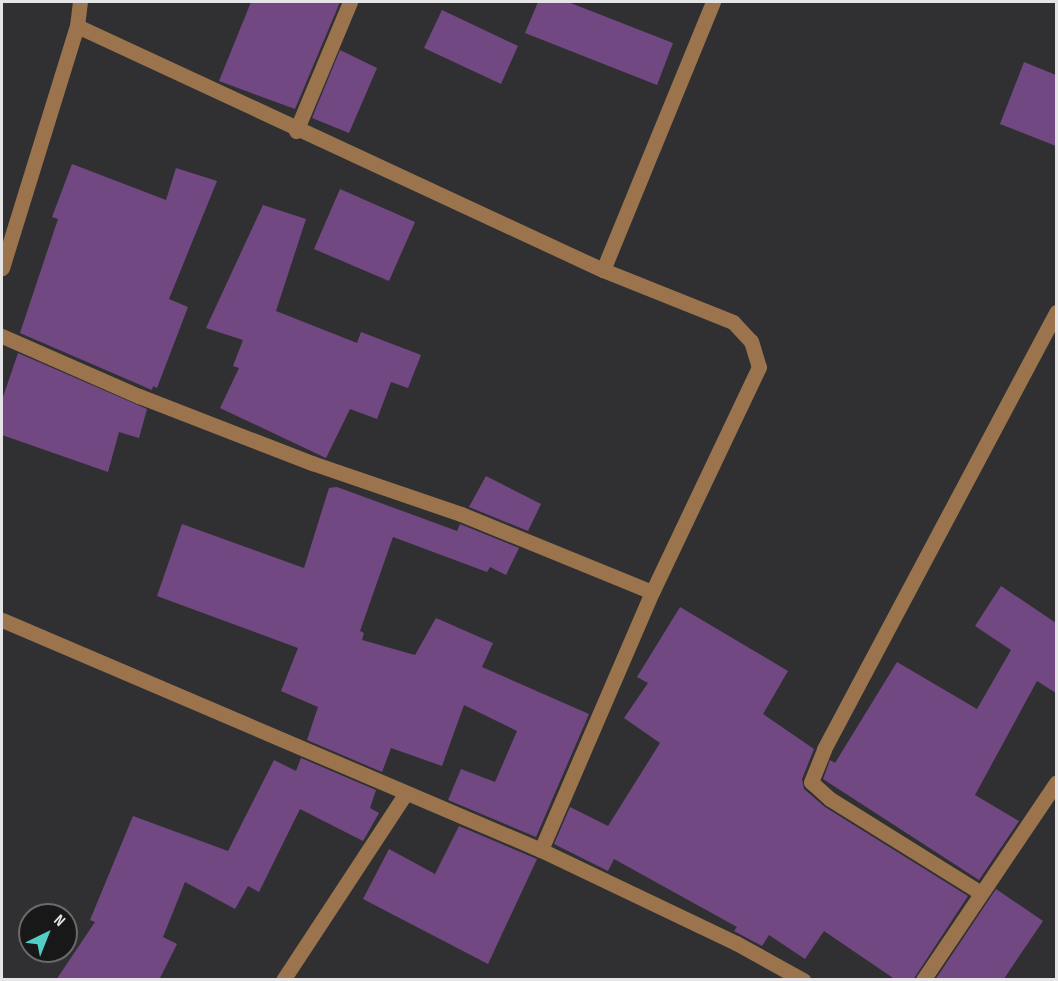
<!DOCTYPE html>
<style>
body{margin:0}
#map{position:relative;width:1058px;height:981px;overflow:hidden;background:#303032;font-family:"Sofia Sans Condensed",sans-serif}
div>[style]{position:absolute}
.building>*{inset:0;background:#724882}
.minor>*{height:15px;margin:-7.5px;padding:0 7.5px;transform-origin:7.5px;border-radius:7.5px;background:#9b744e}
span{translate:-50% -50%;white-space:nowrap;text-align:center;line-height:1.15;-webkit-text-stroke:6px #181819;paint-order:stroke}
.frame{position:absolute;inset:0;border:3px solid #e5e5e7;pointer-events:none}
.north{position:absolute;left:18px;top:903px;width:60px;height:60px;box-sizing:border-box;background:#181819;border:2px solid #6a6a6b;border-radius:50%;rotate:43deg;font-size:16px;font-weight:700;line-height:24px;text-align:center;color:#e5e5e7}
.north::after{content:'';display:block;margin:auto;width:21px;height:27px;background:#54cdc7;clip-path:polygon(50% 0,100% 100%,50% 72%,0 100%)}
</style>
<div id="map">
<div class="building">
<div style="clip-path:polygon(251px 2px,340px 2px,295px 109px,219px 81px)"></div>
<div style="clip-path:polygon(538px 2px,568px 2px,673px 43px,657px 85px,525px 33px)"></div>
<div style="clip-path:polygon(442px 10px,518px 46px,501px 84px,424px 48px)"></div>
<div style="clip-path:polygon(340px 50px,377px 68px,349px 133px,312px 118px)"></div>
<div style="clip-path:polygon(1024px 62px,1056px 75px,1056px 146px,1000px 124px)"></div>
<div style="clip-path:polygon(72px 164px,166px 200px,176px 168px,217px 181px,169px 299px,188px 307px,157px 388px,153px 386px,152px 390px,20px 333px,58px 219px,52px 217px)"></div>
<div style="clip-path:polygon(340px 189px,415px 222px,389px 281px,314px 249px)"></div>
<div style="clip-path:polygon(263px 205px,306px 219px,276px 311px,357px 343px,361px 332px,421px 355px,408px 388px,391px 382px,377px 419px,350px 409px,326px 458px,220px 408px,239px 368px,233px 366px,243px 340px,206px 328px)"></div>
<div style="clip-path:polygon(18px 353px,147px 409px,139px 438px,119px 432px,108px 472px,2px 435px,2px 400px)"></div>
<div style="clip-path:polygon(486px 476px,541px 504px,528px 531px,469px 507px)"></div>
<div style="clip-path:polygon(337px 487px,457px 531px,460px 524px,519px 548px,506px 575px,490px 567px,487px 572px,393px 537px,360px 631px,364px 633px,362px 640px,415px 655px,436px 618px,493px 643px,482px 667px,589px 714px,536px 837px,448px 800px,461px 769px,495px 782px,517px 731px,464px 705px,442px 766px,391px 748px,382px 772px,307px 740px,318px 707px,281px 691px,298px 648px,157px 596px,182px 524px,304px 568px,329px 488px)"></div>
<div style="clip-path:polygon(1001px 586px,1056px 623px,1056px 693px,1037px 681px,975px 795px,1019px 821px,979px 880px,823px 779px,830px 760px,835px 763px,897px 662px,977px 709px,1011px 650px,975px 626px)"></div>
<div style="clip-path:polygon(680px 607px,788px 671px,763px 714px,814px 749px,802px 779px,804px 789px,825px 807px,968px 896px,913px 980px,896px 980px,824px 931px,805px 959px,769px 935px,762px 946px,734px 931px,737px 927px,614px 859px,608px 871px,554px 844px,570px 807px,608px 826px,660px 743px,624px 718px,648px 683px,637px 677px)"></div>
<div style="clip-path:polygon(301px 758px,376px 790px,370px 808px,379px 813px,363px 841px,300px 809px,259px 892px,248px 886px,235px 909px,185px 882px,163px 937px,177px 944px,159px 980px,56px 980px,95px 922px,90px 920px,133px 816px,228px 851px,274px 760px,296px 771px)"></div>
<div style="clip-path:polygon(459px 826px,537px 859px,488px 964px,363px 899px,389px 849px,435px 874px)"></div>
<div style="clip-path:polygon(996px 889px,1043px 921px,1003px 980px,935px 980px)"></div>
</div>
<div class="minor">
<div style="left:77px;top:26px;width:580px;rotate:24.89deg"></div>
<div style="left:603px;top:270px;width:140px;rotate:21.8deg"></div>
<div style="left:733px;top:322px;width:26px;rotate:47deg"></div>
<div style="left:751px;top:341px;width:27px;rotate:73deg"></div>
<div style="left:759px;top:367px;width:249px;rotate:115.4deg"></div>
<div style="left:652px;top:592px;width:281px;rotate:113.3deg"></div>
<div style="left:296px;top:131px;width:140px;rotate:-67.3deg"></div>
<div style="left:2px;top:268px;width:253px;rotate:-72.8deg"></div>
<div style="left:77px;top:26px;width:24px;rotate:-83deg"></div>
<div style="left:603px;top:270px;width:290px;rotate:-67.7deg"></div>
<div style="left:2px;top:336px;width:150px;rotate:23.7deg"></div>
<div style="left:139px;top:396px;width:186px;rotate:21.2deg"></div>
<div style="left:312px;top:463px;width:157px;rotate:18.9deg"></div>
<div style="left:461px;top:514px;width:206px;rotate:22.2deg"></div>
<div style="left:2px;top:620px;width:586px;rotate:23.11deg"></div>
<div style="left:541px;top:850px;width:216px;rotate:25.5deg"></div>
<div style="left:736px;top:943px;width:77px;rotate:28.9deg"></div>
<div style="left:981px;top:893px;width:178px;rotate:-148.1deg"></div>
<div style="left:830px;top:799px;width:25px;rotate:-138deg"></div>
<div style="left:811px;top:782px;width:35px;rotate:-68deg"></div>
<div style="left:824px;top:749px;width:495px;rotate:-62deg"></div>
<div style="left:283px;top:980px;width:224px;rotate:-56.7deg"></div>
<div style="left:923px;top:980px;width:238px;rotate:-56deg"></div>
</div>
<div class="frame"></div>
<div class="north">N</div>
</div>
